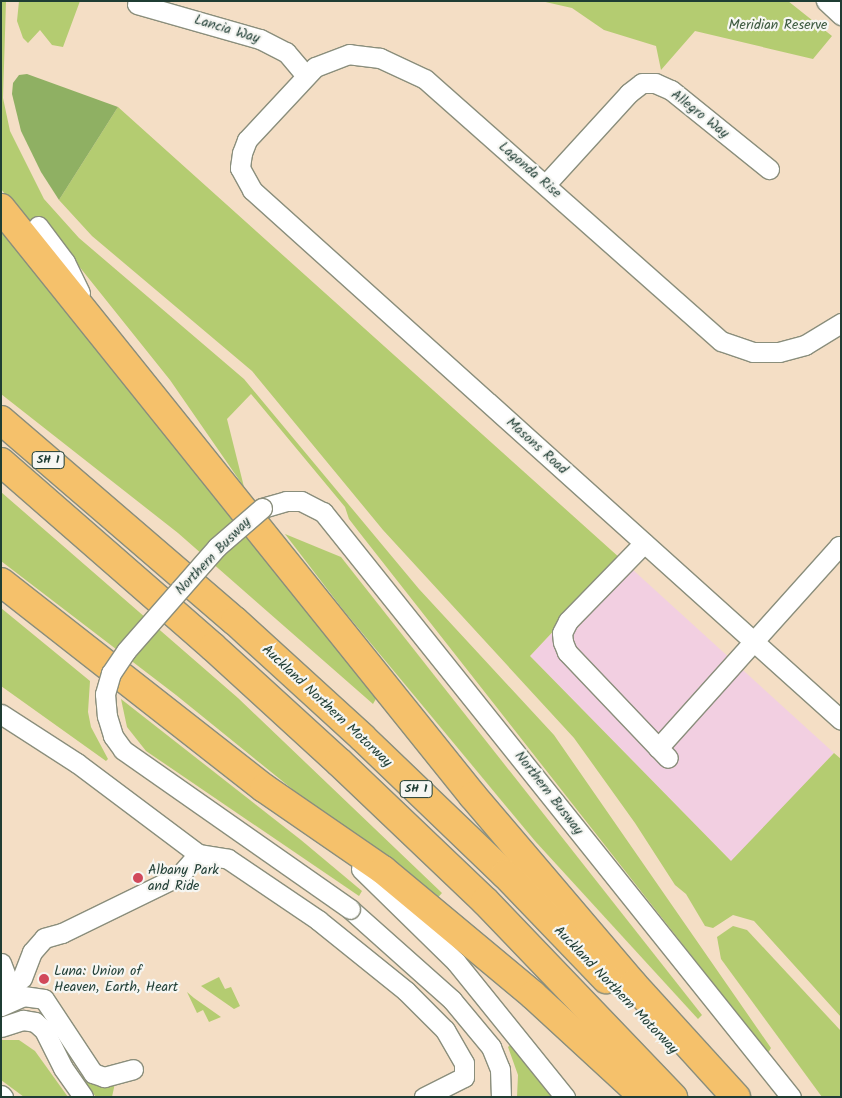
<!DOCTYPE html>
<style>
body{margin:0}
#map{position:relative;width:842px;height:1098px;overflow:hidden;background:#f4dec5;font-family:Kalam,sans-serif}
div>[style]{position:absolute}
.built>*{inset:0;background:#f2cfe1}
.green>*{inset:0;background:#b4cc71}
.forest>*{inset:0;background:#8fb063}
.roads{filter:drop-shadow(1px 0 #8a8e7c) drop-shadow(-1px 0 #8a8e7c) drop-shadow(0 1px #8a8e7c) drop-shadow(0 -1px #8a8e7c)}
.minor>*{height:19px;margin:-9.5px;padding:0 9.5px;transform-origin:9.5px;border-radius:9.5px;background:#fff}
.highway>*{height:28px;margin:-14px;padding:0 14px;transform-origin:14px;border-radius:14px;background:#f5c16b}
.bridges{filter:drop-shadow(1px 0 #8a8e7c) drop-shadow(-1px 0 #8a8e7c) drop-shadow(0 1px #8a8e7c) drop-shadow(0 -1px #8a8e7c)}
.minor-bridge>*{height:19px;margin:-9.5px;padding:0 9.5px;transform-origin:9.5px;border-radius:9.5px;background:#fff}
.dots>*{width:14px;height:14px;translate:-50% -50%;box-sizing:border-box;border:2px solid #f6f6f2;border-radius:50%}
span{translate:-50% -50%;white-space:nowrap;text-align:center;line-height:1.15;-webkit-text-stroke:4.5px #f6f6f2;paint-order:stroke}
.shield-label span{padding:1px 4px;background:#f6f6f2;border:1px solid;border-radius:4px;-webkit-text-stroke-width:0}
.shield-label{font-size:12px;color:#1f3d34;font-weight:700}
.park-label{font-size:14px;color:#3d5a40}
.street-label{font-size:14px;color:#1f3d34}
.poi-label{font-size:14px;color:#1f3d34}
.left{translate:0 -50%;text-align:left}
.frame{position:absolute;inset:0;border:2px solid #1f3d34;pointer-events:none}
</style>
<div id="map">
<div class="built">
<div style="clip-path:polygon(621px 559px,834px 753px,732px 862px,530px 656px)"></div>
</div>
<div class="green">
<div style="clip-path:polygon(1px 1px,6px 1px,3px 98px,10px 131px,44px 199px,79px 238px,244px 379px,419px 589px,554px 735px,771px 1048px,768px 1053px,359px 532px,349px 519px,345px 507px,251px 394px,227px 419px,244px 487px,170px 380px,46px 225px,26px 221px,1px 189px)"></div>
<div style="clip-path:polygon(19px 1px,80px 1px,63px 47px,52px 45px,40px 30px,28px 43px,23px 38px,17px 21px)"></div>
<div style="clip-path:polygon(541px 1px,788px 1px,832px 36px,813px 59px,695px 31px,661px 70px,656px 46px,604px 30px,572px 8px)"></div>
<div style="clip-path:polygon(118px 107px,621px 559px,530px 656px,731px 861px,834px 753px,841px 759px,841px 1017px,754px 921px,733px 915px,713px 928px,705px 926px,686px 894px,675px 885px,635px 823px,574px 738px,383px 530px,252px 371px,92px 236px,59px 200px)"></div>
<div style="clip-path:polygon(1px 229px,377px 697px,373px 704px,178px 533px,1px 394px)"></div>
<div style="clip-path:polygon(1px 492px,238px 698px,442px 893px,433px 903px,176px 695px,1px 561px)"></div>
<div style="clip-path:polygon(285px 534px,341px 557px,702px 1015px,698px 1019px,535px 841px,344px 611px)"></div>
<div style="clip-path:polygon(1px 608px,90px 681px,88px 712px,91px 727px,108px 759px,106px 761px,1px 686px)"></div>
<div style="clip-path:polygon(121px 699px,301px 840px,362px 891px,359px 896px,146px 751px,127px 727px)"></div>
<div style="clip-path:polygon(733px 926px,747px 930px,841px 1031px,841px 1097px,822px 1097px,721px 959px,717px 937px)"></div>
<div style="clip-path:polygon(219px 977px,225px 989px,231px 987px,240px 1006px,234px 1009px,201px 986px)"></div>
<div style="clip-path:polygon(187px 992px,194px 998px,221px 1017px,209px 1022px,203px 1010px,197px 1013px)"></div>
<div style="clip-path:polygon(1px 1040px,19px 1040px,35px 1051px,68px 1097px,24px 1097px,1px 1080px)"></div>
<div style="clip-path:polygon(515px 1041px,557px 1097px,517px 1097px,518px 1075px,508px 1047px)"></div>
<div style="clip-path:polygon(85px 1075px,115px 1083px,112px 1097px,96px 1097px,80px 1077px)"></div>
</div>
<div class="forest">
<div style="clip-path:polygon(27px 74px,118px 107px,59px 200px,41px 172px,21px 131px,12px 94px,13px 83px,19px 75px)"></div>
</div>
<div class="roads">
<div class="minor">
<div style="left:826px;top:1px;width:21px;rotate:43deg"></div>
<div style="left:137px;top:4px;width:128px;rotate:15.9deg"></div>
<div style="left:260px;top:39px;width:29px;rotate:27deg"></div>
<div style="left:286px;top:52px;width:30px;rotate:50deg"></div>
<div style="left:546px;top:184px;width:123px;rotate:-47.6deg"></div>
<div style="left:629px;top:93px;width:16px;rotate:-38deg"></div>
<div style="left:642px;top:83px;width:13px"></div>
<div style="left:655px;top:83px;width:17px;rotate:24deg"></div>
<div style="left:671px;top:90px;width:126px;rotate:38.9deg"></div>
<div style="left:38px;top:226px;width:45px;rotate:53.1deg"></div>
<div style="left:65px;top:262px;width:34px;rotate:64deg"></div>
<div style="left:841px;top:323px;width:42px;rotate:148.6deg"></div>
<div style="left:805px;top:345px;width:27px;rotate:165deg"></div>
<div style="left:779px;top:352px;width:26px;rotate:180deg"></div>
<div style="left:753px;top:352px;width:34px;rotate:-161deg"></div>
<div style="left:721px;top:341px;width:395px;rotate:-138.5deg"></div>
<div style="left:425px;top:79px;width:50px;rotate:-155deg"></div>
<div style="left:380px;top:58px;width:31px;rotate:-173deg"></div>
<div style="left:349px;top:54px;width:36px;rotate:159deg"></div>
<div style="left:315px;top:67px;width:100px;rotate:133deg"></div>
<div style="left:247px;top:140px;width:14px;rotate:111deg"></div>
<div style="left:242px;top:153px;width:15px;rotate:98deg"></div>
<div style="left:240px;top:168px;width:25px;rotate:61deg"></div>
<div style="left:252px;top:190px;width:792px;rotate:41.98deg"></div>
<div style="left:262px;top:508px;width:25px;rotate:-16deg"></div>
<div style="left:286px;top:501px;width:15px"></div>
<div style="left:301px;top:501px;width:25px;rotate:27deg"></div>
<div style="left:323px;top:512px;width:749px;rotate:51.34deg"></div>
<div style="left:644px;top:543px;width:109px;rotate:134.3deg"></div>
<div style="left:568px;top:621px;width:13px;rotate:117deg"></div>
<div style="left:562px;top:633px;width:9px;rotate:84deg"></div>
<div style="left:563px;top:642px;width:11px;rotate:68deg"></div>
<div style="left:567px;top:652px;width:146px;rotate:46.4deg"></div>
<div style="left:1px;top:714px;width:90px;rotate:32.8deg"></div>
<div style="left:77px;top:763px;width:151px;rotate:36.9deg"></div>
<div style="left:198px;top:854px;width:30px;rotate:9deg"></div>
<div style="left:228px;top:859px;width:109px;rotate:34.1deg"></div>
<div style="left:318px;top:920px;width:113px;rotate:38.9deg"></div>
<div style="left:406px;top:991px;width:55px;rotate:45deg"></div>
<div style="left:445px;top:1030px;width:38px;rotate:60deg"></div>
<div style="left:464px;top:1063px;width:14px;rotate:90deg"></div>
<div style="left:464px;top:1077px;width:45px;rotate:153.4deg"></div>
<div style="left:658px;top:748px;width:271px;rotate:-48.1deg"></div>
<div style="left:839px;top:546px;width:2px;rotate:27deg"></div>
<div style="left:361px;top:869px;width:133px;rotate:44.4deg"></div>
<div style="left:456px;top:962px;width:174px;rotate:51.1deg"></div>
<div style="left:350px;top:909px;width:137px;rotate:41.7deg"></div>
<div style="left:452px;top:1000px;width:61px;rotate:50.3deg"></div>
<div style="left:491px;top:1047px;width:24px;rotate:68deg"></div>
<div style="left:500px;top:1069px;width:28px;rotate:88deg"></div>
<div style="left:1px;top:963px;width:25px;rotate:69deg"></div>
<div style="left:10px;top:986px;width:10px;rotate:151deg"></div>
<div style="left:10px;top:986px;width:14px;rotate:-34deg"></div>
<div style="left:22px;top:978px;width:28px;rotate:-69deg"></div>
<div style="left:32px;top:952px;width:18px;rotate:-49deg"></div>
<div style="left:44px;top:938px;width:19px;rotate:-16deg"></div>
<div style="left:62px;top:933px;width:130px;rotate:-26deg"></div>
<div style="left:179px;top:876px;width:29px;rotate:-49deg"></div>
<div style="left:1px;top:1006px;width:24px;rotate:-24deg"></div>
<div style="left:23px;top:996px;width:21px;rotate:8deg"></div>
<div style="left:44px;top:999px;width:89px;rotate:56.5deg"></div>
<div style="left:93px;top:1073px;width:12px;rotate:20deg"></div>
<div style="left:104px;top:1077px;width:30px;rotate:-15deg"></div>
<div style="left:1px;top:1027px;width:23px;rotate:-18deg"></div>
<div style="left:23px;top:1020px;width:12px;rotate:9deg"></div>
<div style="left:35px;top:1022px;width:12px;rotate:42deg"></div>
<div style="left:44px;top:1030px;width:42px;rotate:63.4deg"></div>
<div style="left:63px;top:1068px;width:35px;rotate:55deg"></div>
<div style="left:1px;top:1095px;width:3px;rotate:45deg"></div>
</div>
<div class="highway">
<div style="left:1px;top:208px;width:754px;rotate:51.25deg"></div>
<div style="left:473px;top:796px;width:247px;rotate:49.6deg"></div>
<div style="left:633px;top:984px;width:153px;rotate:47.7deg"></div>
<div style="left:1px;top:420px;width:308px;rotate:40.7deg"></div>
<div style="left:235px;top:621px;width:173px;rotate:42.4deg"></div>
<div style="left:363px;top:738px;width:197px;rotate:43.8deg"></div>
<div style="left:505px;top:874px;width:146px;rotate:46.1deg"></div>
<div style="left:1px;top:462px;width:281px;rotate:41.1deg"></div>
<div style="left:213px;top:647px;width:171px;rotate:42.4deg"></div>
<div style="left:339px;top:762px;width:202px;rotate:43.6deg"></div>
<div style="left:485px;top:901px;width:272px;rotate:46.2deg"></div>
<div style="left:1px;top:582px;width:334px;rotate:38.1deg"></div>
<div style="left:264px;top:788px;width:145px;rotate:34.6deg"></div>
<div style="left:383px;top:870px;width:195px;rotate:39.8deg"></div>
<div style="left:533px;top:995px;width:151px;rotate:42.6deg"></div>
</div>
</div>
<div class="bridges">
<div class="minor-bridge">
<div style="left:262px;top:508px;width:60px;rotate:139.1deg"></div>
<div style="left:217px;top:547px;width:138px;rotate:131.2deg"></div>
<div style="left:126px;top:651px;width:27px;rotate:124deg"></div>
<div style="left:111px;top:673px;width:22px;rotate:106deg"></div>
<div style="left:105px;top:694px;width:22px;rotate:85deg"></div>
<div style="left:107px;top:716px;width:21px;rotate:73deg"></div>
<div style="left:113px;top:736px;width:17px;rotate:54deg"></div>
<div style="left:123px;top:750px;width:277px;rotate:35deg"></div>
</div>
</div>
<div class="dots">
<div style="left:138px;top:878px;background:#d1495b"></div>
<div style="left:44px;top:979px;background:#d1495b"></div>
</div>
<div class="shield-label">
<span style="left:48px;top:460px">SH 1</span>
<span style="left:416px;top:789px">SH 1</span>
</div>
<div class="park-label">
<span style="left:778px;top:25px">Meridian Reserve</span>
</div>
<div class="street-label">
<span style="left:227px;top:29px;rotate:17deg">Lancia Way</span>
<span style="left:700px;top:114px;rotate:38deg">Allegro Way</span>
<span style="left:530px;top:170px;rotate:41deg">Lagonda Rise</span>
<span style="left:537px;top:446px;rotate:42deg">Masons Road</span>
<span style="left:213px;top:556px;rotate:-46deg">Northern Busway</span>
<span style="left:327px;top:706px;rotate:43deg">Auckland Northern Motorway</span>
<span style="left:549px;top:793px;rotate:52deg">Northern Busway</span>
<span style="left:616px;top:990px;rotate:46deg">Auckland Northern Motorway</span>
</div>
<div class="poi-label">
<span class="left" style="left:148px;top:878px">Albany Park<br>and Ride</span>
<span class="left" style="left:54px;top:979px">Luna: Union of<br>Heaven, Earth, Heart</span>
</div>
<div class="frame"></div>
</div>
